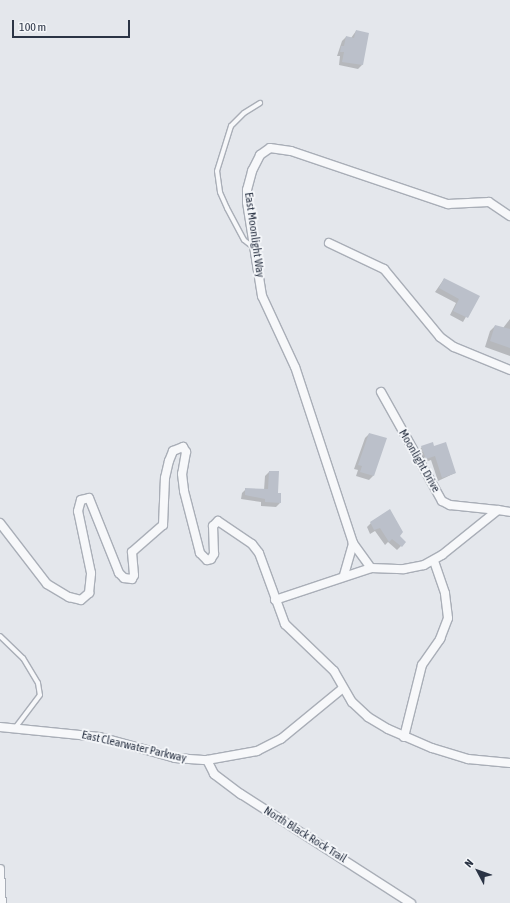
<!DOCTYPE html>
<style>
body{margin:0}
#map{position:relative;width:510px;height:903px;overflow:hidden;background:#e4e7ec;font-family:"Asap Condensed",sans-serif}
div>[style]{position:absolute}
.shadow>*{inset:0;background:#0003}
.building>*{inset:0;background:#bbc0ca}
.roads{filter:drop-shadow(1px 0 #a9aeb7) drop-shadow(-1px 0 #a9aeb7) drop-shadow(0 1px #a9aeb7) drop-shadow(0 -1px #a9aeb7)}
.service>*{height:4px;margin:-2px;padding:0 2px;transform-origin:2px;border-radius:2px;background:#f7f8fa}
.minor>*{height:8px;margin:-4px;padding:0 4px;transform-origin:4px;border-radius:4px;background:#f7f8fa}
span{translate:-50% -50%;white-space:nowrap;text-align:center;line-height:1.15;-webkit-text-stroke:4px #f4f6f9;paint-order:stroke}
.street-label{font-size:12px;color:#2b3445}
.north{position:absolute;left:458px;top:851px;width:40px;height:40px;-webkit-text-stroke:3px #f4f6f9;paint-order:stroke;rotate:311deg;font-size:11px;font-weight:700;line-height:16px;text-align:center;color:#2b3445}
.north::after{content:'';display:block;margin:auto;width:14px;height:18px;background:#2b3445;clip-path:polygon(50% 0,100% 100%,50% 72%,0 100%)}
.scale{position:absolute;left:12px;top:20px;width:118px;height:18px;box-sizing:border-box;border:2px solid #2b3445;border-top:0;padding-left:5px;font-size:12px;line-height:14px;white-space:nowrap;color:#2b3445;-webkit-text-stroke:3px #f4f6f9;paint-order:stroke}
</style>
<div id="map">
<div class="shadow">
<div style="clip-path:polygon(356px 31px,362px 65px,358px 69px,339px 65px,340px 56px,337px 56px,342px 41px,346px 37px,351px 38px)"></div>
<div style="clip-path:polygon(444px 279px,478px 296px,463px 322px,450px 315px,456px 303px,435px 292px)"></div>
<div style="clip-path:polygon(510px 319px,510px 356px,485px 347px,490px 331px,495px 326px,503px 328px)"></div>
<div style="clip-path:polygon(369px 434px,373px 476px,369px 480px,356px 476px,358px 470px,354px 469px,365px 438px)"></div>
<div style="clip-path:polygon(422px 447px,434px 447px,455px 473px,438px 481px,431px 460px,422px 463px,418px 451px)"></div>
<div style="clip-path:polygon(269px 472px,280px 503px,276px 507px,261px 506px,261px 502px,241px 499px,242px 493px,246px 489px,264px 490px,265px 476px)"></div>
<div style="clip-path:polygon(371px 523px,398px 536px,405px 542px,397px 550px,388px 542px,385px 545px,375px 531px,370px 534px,367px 527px)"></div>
</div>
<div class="building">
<div style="clip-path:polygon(356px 30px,369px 33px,363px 65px,342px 62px,344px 52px,340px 52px,341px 46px,344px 46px,346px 36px,354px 38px)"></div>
<div style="clip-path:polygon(444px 278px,480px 296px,468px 318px,453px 311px,459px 299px,439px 288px)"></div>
<div style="clip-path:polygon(495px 325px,510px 329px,510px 348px,490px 341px)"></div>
<div style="clip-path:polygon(369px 433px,387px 438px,374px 476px,360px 472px,362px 466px,358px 465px)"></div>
<div style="clip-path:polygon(433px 442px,434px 446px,446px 442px,456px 473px,442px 478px,435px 456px,426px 459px,421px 446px)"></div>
<div style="clip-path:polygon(269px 471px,279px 471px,278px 493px,281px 493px,281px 503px,265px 502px,265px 499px,245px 495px,245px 488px,268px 489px)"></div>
<div style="clip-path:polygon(390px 509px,403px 532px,400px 536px,406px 542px,402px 547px,392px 539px,389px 542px,380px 528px,374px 530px,370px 522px)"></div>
</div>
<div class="roads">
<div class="service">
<div style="left:253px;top:247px;width:11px;rotate:-142deg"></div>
<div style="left:244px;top:240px;width:36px;rotate:-118deg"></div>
<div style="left:227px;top:208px;width:17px;rotate:-114deg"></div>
<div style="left:220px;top:192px;width:21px;rotate:-98deg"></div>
<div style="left:217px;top:171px;width:47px;rotate:-72.7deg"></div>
<div style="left:231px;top:126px;width:18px;rotate:-45deg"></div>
<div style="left:244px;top:113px;width:19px;rotate:-32deg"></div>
<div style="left:0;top:636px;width:32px;rotate:44deg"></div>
<div style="left:23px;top:658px;width:29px;rotate:59deg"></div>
<div style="left:38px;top:683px;width:12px;rotate:81deg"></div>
<div style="left:40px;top:695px;width:41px;rotate:127.1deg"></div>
</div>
<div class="minor">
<div style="left:329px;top:243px;width:61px;rotate:25.3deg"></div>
<div style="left:384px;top:269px;width:88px;rotate:50.5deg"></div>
<div style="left:440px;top:337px;width:17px;rotate:36deg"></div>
<div style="left:454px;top:347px;width:61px;rotate:22.3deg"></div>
<div style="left:381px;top:392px;width:125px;rotate:60.8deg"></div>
<div style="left:442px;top:501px;width:9px;rotate:27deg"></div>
<div style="left:450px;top:505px;width:48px;rotate:5.9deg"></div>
<div style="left:0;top:523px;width:77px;rotate:52.4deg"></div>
<div style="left:47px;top:584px;width:26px;rotate:31deg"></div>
<div style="left:69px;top:597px;width:12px;rotate:14deg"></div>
<div style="left:81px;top:600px;width:11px;rotate:-41deg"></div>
<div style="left:89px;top:593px;width:20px;rotate:-84deg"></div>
<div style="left:91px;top:573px;width:63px;rotate:-101.8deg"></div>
<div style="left:78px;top:511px;width:11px;rotate:-75deg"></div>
<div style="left:81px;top:500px;width:8px;rotate:-14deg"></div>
<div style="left:89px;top:498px;width:81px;rotate:68.2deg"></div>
<div style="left:119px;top:573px;width:7px;rotate:45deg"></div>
<div style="left:124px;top:578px;width:8px;rotate:7deg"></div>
<div style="left:132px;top:579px;width:4px;rotate:-63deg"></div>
<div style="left:134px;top:575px;width:23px;rotate:-95deg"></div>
<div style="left:132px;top:552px;width:41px;rotate:-41.1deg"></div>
<div style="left:163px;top:525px;width:47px;rotate:-87.6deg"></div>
<div style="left:165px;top:478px;width:17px;rotate:-77deg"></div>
<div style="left:169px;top:461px;width:11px;rotate:-68deg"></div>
<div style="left:173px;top:451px;width:11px;rotate:-22deg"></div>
<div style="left:183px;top:447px;width:6px;rotate:59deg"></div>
<div style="left:186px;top:452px;width:22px;rotate:100deg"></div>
<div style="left:182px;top:474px;width:17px;rotate:83deg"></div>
<div style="left:184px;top:491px;width:64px;rotate:75.5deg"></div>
<div style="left:200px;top:553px;width:10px;rotate:45deg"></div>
<div style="left:207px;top:560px;width:4px;rotate:-14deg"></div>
<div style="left:211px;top:559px;width:6px;rotate:-59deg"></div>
<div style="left:214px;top:554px;width:28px;rotate:-92deg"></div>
<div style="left:213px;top:526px;width:7px;rotate:-45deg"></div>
<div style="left:218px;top:521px;width:41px;rotate:34.1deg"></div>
<div style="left:252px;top:544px;width:11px;rotate:52deg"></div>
<div style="left:259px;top:553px;width:76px;rotate:69.9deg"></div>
<div style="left:285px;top:624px;width:68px;rotate:43.8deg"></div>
<div style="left:334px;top:671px;width:36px;rotate:60deg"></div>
<div style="left:352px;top:702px;width:22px;rotate:43deg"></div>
<div style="left:368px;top:717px;width:23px;rotate:31deg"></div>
<div style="left:388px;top:729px;width:48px;rotate:23.4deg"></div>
<div style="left:432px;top:748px;width:38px;rotate:17deg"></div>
<div style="left:468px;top:759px;width:42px;rotate:5.4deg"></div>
<div style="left:371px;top:568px;width:31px;rotate:-126deg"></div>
<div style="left:353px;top:543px;width:185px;rotate:-108.2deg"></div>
<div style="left:295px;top:367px;width:78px;rotate:-114.9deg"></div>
<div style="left:262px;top:296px;width:95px;rotate:-99.1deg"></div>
<div style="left:247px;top:202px;width:12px;rotate:-90deg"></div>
<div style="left:247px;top:190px;width:20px;rotate:-75deg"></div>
<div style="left:252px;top:171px;width:18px;rotate:-63deg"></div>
<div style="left:260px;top:155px;width:12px;rotate:-35deg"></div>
<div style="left:270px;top:148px;width:21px;rotate:8deg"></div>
<div style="left:291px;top:151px;width:166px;rotate:18.7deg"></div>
<div style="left:448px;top:204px;width:41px;rotate:-2.8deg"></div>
<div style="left:489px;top:202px;width:25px;rotate:34deg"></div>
<div style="left:344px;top:575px;width:33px;rotate:-74deg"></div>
<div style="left:275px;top:600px;width:101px;rotate:-18.4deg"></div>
<div style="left:371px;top:568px;width:33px;rotate:2deg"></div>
<div style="left:404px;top:569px;width:20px;rotate:-11deg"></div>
<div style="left:424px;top:565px;width:21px;rotate:-29deg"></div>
<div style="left:442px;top:555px;width:72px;rotate:-38.8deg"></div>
<div style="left:498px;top:510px;width:12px;rotate:9deg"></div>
<div style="left:0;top:727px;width:100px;rotate:5.7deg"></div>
<div style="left:100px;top:737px;width:78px;rotate:15.6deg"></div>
<div style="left:175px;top:758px;width:32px;rotate:4deg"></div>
<div style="left:207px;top:760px;width:51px;rotate:-10.2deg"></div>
<div style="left:257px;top:751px;width:27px;rotate:-27deg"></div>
<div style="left:281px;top:739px;width:80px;rotate:-39.4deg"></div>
<div style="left:404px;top:737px;width:74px;rotate:-76deg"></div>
<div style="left:422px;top:665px;width:32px;rotate:-55deg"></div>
<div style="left:440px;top:639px;width:22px;rotate:-69deg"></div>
<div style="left:448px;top:618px;width:25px;rotate:-97deg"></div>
<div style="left:445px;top:593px;width:34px;rotate:-109deg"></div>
<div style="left:207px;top:760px;width:16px;rotate:63deg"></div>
<div style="left:214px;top:774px;width:34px;rotate:37deg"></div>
<div style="left:241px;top:794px;width:202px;rotate:32.7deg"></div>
<div style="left:0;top:869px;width:34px;rotate:87deg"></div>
</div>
</div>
<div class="street-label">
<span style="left:254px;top:235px;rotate:82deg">East Moonlight Way</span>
<span style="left:419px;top:461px;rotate:60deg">Moonlight Drive</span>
<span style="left:134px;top:747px;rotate:13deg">East Clearwater Parkway</span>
<span style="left:305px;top:835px;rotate:32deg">North Black Rock Trail</span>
</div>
<div class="north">N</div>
<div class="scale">100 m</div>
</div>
